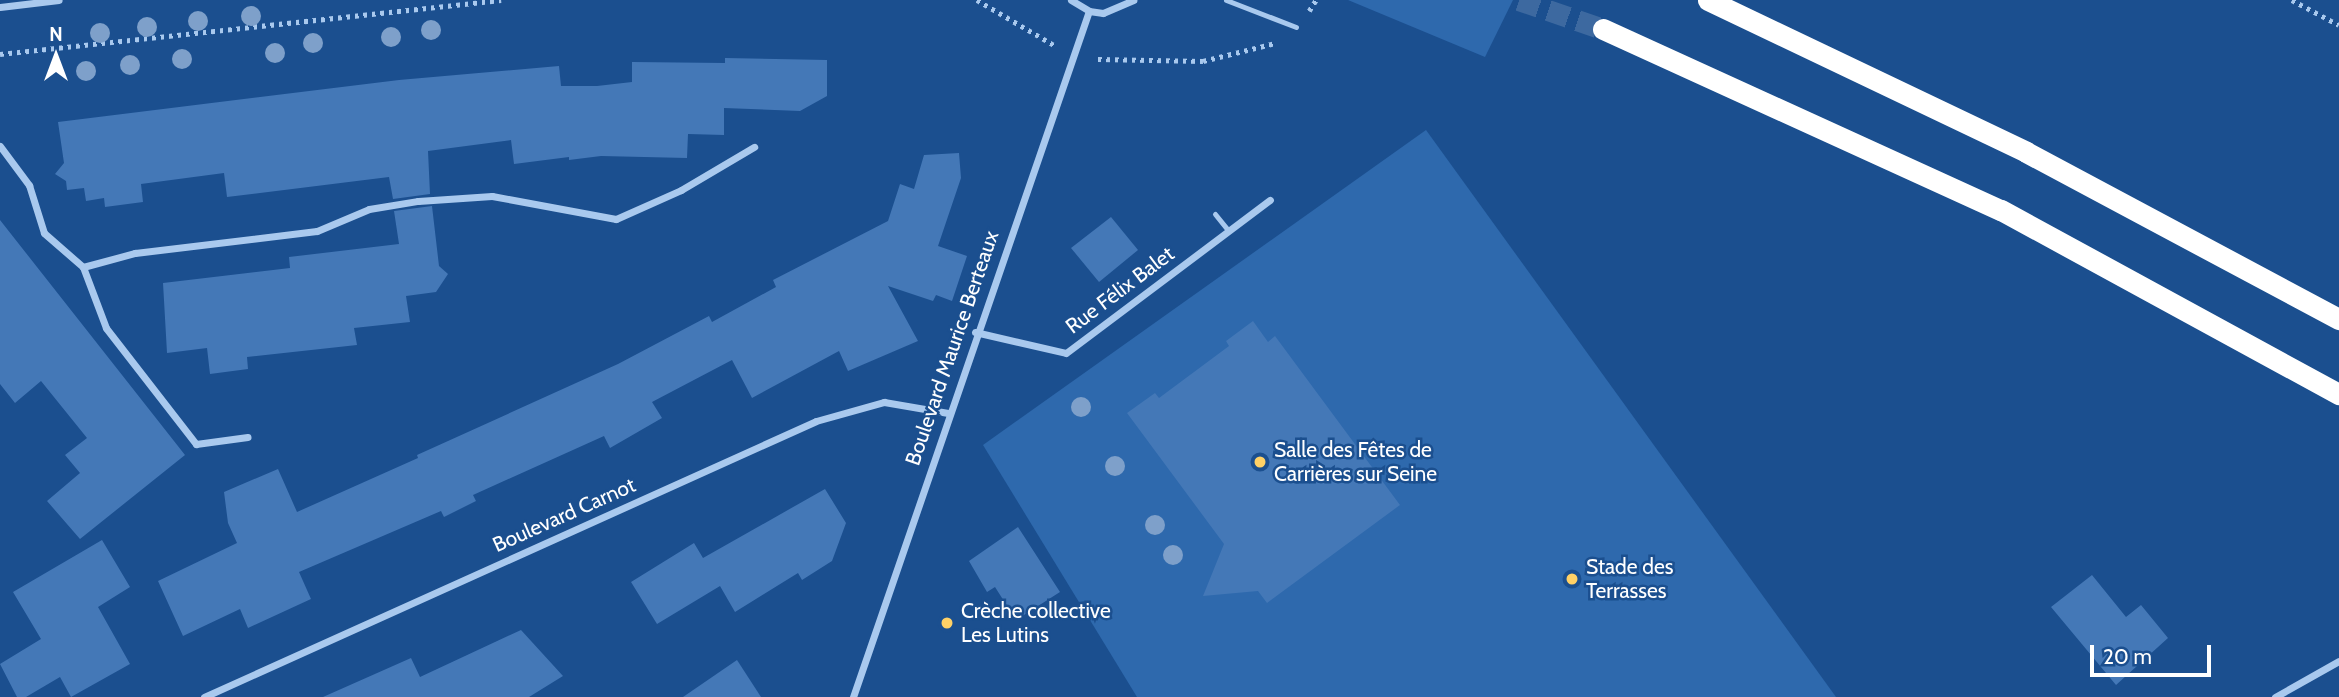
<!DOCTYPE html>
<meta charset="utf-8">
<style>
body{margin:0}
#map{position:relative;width:2339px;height:697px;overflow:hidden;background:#1b4f8f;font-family:Cabin,sans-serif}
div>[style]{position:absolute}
.green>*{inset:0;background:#2e69ad}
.building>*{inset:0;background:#4478b7}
.motorway-tunnel>*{height:21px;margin-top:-10.5px;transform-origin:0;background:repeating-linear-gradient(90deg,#3d69a0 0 21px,transparent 0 31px)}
.path>*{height:4.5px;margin-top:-2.25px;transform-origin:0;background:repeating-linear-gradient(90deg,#a9c9ee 0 3.5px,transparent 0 8.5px)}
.service>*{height:5px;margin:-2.5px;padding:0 2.5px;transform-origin:2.5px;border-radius:2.5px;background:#a9c9ee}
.minor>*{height:7px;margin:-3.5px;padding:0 3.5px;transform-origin:3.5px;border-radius:3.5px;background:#a9c9ee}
.motorway>*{height:21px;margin:-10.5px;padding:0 10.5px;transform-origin:10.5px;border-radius:10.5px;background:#fff}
.trees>*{width:20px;height:20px;margin:-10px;border-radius:50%;background:#7ea0ca}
.dots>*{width:19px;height:19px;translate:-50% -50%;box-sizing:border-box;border:4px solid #1b4f8f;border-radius:50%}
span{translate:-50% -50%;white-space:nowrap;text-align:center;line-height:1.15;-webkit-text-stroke:5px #1b4f8f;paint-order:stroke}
.street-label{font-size:21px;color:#fff}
.poi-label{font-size:21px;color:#fff}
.left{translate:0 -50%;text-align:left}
.north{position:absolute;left:21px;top:21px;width:70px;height:70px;-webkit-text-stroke:5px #1b4f8f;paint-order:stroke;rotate:0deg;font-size:19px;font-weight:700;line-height:28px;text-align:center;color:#fff}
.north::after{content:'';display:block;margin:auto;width:24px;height:32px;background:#fff;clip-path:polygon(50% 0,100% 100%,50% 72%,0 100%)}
.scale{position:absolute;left:2090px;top:645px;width:121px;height:32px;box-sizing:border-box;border:4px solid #fff;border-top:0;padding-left:9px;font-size:21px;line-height:24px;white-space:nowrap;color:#fff;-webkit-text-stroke:5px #1b4f8f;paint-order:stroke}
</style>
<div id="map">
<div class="green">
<div style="clip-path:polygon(1348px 0,1513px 0,1485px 57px)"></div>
<div style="clip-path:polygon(1426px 130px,1836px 697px,1137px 697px,983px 445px)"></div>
</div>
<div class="building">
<div style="clip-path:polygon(725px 58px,827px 60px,827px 96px,800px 111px,724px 108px,724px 135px,688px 134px,687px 158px,601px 156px,569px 160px,569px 157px,514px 164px,511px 140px,428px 151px,430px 194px,393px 199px,389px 177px,227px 197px,224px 173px,141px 184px,143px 202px,105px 207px,104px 198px,86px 201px,84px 188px,67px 190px,66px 181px,55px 174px,64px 163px,58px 122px,399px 80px,559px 66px,561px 86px,597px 86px,632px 82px,632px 62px,725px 63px)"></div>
<div style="clip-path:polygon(959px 153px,961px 178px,938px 246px,967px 256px,952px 301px,936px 295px,933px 301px,888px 286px,918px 341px,848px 371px,839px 351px,752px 398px,732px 360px,652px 402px,662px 418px,610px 448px,604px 436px,473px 495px,476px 501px,444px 517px,441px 511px,299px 572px,311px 599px,248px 628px,240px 609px,183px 636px,158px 581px,237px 543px,228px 523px,224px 492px,278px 469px,297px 512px,418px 458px,417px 455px,618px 364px,709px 316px,712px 322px,776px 287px,773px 280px,888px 221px,900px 184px,914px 189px,924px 155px)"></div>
<div style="clip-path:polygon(432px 206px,439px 266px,448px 274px,436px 292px,406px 296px,410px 322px,354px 328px,357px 345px,247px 357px,248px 369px,210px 374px,207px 348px,167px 353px,163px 283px,290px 268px,289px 257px,399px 244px,394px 211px)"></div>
<div style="clip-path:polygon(1111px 217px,1138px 250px,1099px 282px,1071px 248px)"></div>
<div style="clip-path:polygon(0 220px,185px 455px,80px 539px,47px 501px,80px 473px,65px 455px,87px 438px,41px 381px,15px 403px,0 384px)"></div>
<div style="clip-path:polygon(1253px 321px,1268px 342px,1275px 336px,1400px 505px,1267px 603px,1258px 591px,1203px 596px,1224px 544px,1127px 413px,1155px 393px,1159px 398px,1229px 346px,1226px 341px)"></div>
<div style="clip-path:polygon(825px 489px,846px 523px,832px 561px,802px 580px,798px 573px,735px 612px,720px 586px,657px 624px,631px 582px,694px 543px,703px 558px)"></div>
<div style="clip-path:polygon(1018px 527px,1060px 592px,1016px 620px,995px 587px,987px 592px,969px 561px)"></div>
<div style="clip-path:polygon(102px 540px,130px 587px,98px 607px,130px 664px,71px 697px,60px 677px,26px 697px,17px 697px,0 664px,41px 639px,13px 592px)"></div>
<div style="clip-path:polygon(2092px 575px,2126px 617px,2141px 605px,2168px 638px,2116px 685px,2051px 607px)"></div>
<div style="clip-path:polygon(521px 630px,563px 676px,529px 697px,323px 697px,411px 658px,420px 677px)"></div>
<div style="clip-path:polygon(737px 660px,761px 697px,683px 697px)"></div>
</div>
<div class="motorway-tunnel">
<div style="left:1519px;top:0;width:89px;rotate:19deg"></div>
</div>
<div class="path">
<div style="left:977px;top:0;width:89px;rotate:30.3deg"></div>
<div style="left:2292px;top:0;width:53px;rotate:28deg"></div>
<div style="left:1309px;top:11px;width:13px;rotate:-58deg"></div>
<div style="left:0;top:54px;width:504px;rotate:-6.15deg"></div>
<div style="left:1098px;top:59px;width:105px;rotate:1.1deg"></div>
<div style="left:1203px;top:61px;width:74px;rotate:-14deg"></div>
</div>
<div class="service">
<div style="left:1226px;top:0;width:75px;rotate:21.1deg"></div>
<div style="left:1215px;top:214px;width:22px;rotate:51deg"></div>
</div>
<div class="minor">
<div style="left:1071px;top:0;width:21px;rotate:31deg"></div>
<div style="left:1089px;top:11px;width:14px;rotate:8deg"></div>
<div style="left:1103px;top:13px;width:33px;rotate:-23deg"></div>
<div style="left:0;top:7px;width:59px;rotate:-6.8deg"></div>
<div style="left:0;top:146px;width:49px;rotate:53.4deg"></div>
<div style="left:29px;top:185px;width:50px;rotate:72.6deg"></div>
<div style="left:44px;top:233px;width:52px;rotate:41.1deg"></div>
<div style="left:83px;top:267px;width:65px;rotate:69.3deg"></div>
<div style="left:106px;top:328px;width:147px;rotate:52.2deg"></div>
<div style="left:196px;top:444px;width:52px;rotate:-7.7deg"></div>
<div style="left:83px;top:267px;width:54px;rotate:-15.1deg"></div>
<div style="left:135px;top:253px;width:183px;rotate:-6.9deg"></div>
<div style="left:317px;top:231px;width:56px;rotate:-22.9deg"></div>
<div style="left:369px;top:209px;width:50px;rotate:-9.3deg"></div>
<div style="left:418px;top:201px;width:74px;rotate:-3.9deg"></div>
<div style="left:492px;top:196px;width:126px;rotate:10.5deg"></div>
<div style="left:616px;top:219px;width:71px;rotate:-24deg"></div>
<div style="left:681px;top:190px;width:85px;rotate:-30.5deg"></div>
<div style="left:975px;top:332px;width:93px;rotate:13deg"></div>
<div style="left:1066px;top:353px;width:255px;rotate:-36.9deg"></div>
<div style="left:204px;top:697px;width:671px;rotate:-24.27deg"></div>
<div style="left:816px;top:421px;width:71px;rotate:-15.6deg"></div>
<div style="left:884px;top:402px;width:65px;rotate:9.8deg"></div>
<div style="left:853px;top:697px;width:725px;rotate:-71.02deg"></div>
<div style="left:2275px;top:697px;width:73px;rotate:-29.4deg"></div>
</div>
<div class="motorway">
<div style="left:1708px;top:0;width:352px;rotate:25.5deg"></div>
<div style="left:2026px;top:152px;width:355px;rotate:28.1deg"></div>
<div style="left:1603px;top:29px;width:437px;rotate:24.5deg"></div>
<div style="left:2001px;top:210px;width:385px;rotate:28.6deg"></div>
</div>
<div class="trees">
<div style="left:251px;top:16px"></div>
<div style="left:198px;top:21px"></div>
<div style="left:147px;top:27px"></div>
<div style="left:431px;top:30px"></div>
<div style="left:100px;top:33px"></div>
<div style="left:391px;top:37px"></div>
<div style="left:313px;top:43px"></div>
<div style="left:275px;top:53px"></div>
<div style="left:182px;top:59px"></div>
<div style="left:130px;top:65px"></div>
<div style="left:86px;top:71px"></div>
<div style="left:1081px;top:407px"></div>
<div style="left:1115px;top:466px"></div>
<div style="left:1155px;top:525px"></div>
<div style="left:1173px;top:555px"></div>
</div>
<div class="dots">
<div style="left:1260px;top:462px;background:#ffd166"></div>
<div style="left:1572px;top:579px;background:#ffd166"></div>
<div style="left:947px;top:623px;background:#ffd166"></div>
</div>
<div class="street-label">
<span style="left:1120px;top:290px;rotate:-37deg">Rue Félix Balet</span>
<span style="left:952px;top:348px;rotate:-71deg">Boulevard Maurice Berteaux</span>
<span style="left:564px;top:515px;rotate:-24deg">Boulevard Carnot</span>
</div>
<div class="poi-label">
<span class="left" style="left:1274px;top:462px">Salle des Fêtes de<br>Carrières sur Seine</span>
<span class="left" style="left:1586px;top:579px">Stade des<br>Terrasses</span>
<span class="left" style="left:961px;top:623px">Crèche collective<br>Les Lutins</span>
</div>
<div class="north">N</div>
<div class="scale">20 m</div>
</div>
